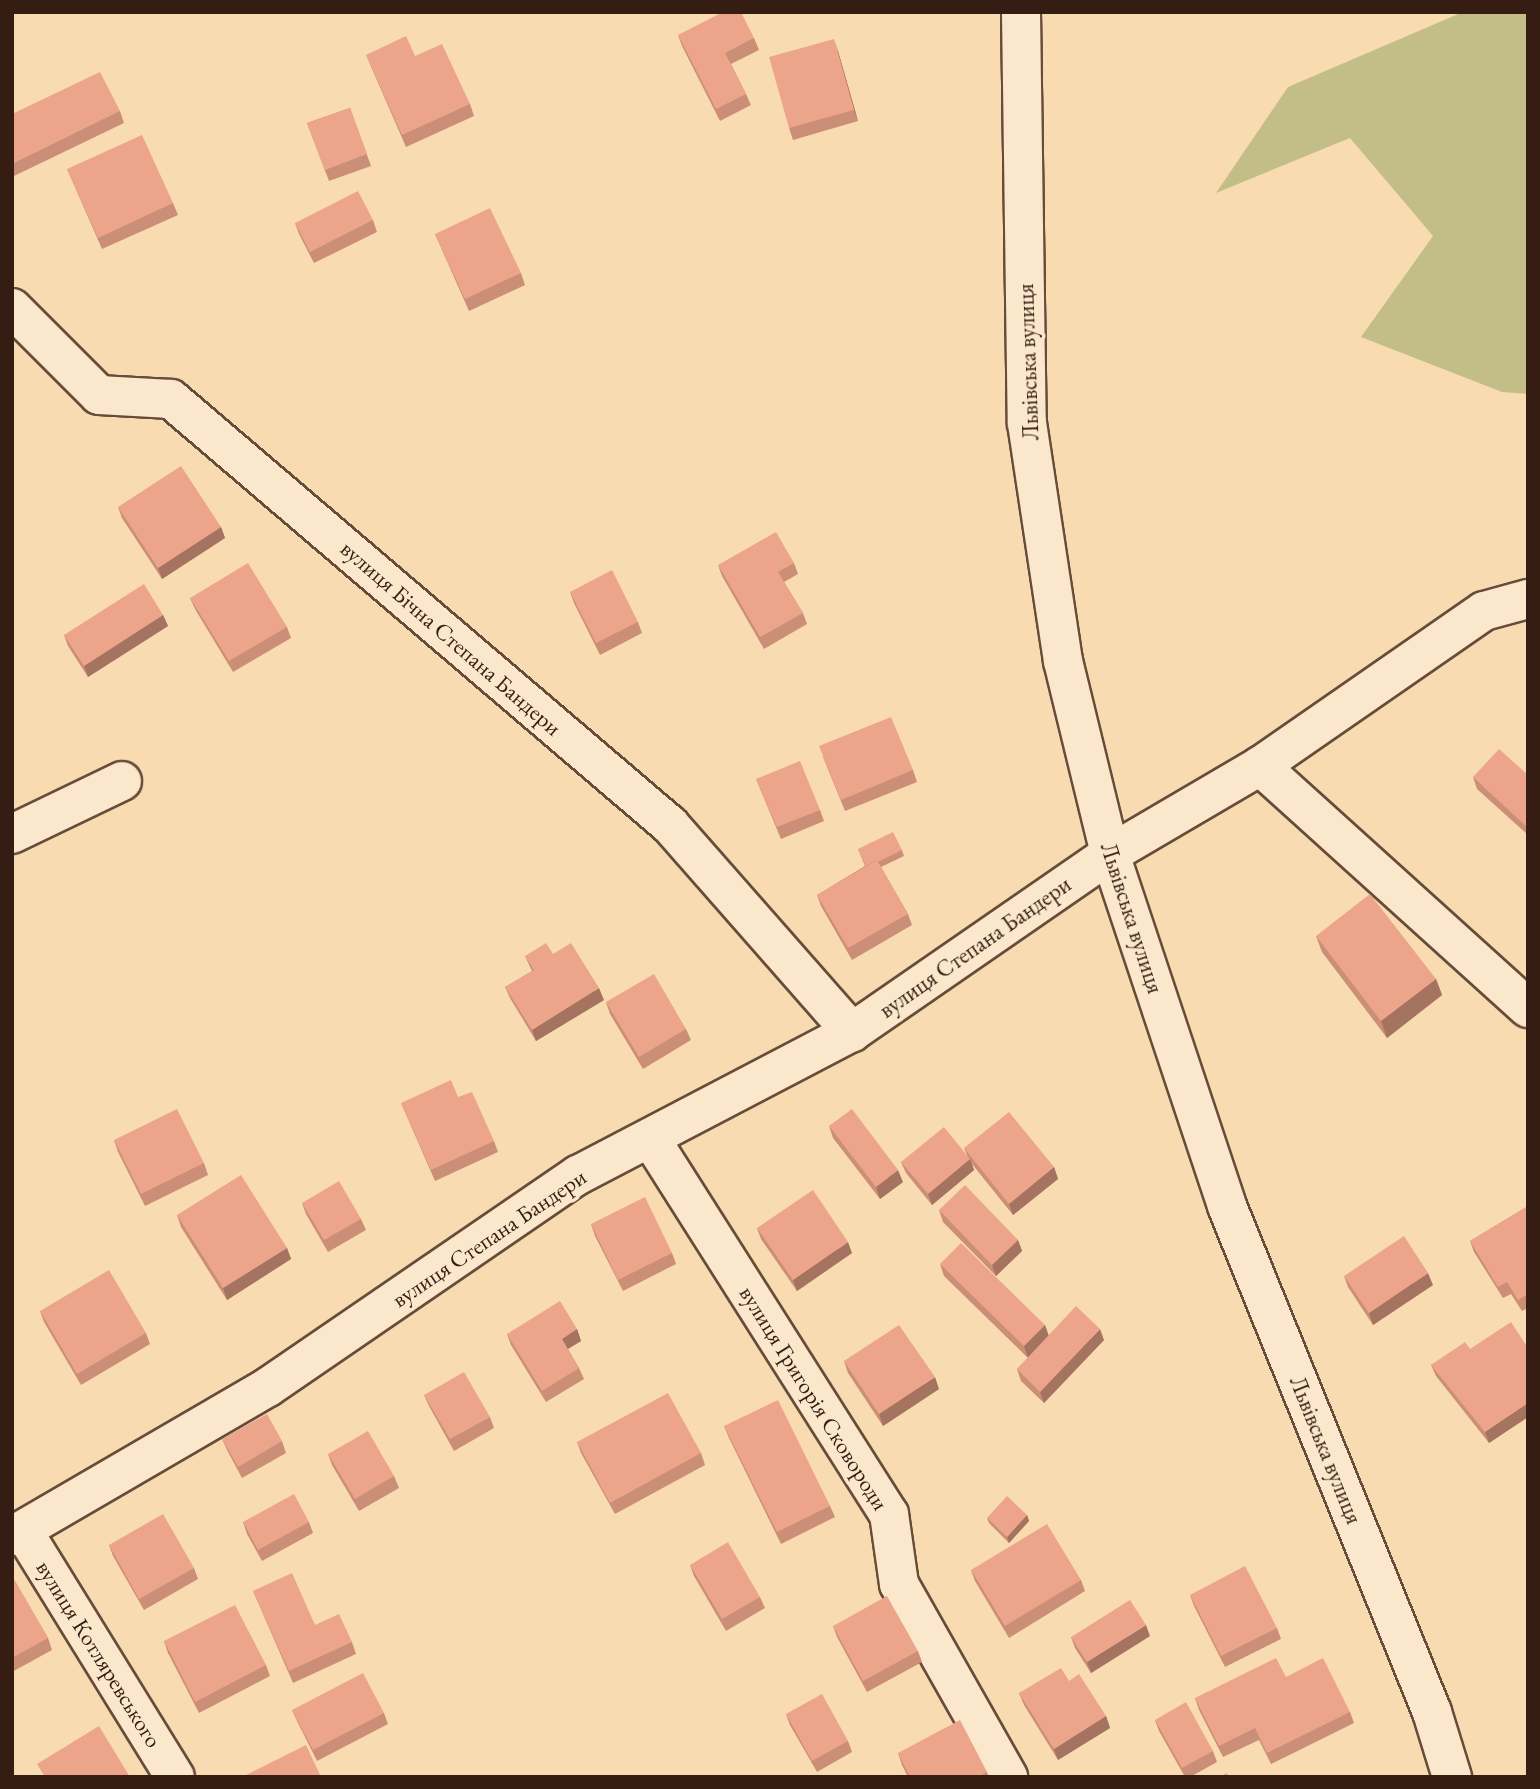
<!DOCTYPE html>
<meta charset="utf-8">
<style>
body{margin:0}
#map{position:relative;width:1540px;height:1789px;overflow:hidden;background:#f9dbb1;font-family:"EB Garamond",serif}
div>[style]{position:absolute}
.green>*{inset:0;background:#c3be88}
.roads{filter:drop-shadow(2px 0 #674c3a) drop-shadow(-2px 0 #674c3a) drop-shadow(0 2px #674c3a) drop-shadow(0 -2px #674c3a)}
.minor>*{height:38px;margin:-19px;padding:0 19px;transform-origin:19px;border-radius:19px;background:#fbe8cc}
.secondary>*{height:38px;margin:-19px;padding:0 19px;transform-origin:19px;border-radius:19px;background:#fbe8cc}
.wall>*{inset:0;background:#cb8e77}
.shaded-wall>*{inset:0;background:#a57461}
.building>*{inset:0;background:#eca58a}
span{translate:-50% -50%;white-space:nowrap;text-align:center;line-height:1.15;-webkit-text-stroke:7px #fbe8cc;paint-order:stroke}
.street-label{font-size:23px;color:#361d13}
.frame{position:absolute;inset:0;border:14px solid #361d13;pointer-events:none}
</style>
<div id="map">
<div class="green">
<div style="clip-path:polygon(1463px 12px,1528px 12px,1528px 394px,1502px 392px,1361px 337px,1433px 236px,1350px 138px,1216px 193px,1288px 87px)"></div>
</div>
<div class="roads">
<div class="minor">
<div style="left:12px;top:308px;width:123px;rotate:45deg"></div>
<div style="left:99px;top:395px;width:72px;rotate:3.2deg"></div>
<div style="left:171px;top:399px;width:656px;rotate:40.49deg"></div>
<div style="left:670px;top:825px;width:276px;rotate:48.7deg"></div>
<div style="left:1260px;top:766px;width:361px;rotate:42.1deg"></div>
<div style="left:12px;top:834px;width:122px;rotate:-25.7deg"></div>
<div style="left:652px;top:1141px;width:442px;rotate:57.6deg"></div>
<div style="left:889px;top:1514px;width:71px;rotate:81.9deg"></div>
<div style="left:899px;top:1584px;width:222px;rotate:60.5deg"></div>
<div style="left:23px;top:1531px;width:289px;rotate:58.3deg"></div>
<div style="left:12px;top:1536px;width:296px;rotate:-30.2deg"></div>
<div style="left:268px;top:1387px;width:376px;rotate:-34.4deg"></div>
<div style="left:578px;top:1175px;width:309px;rotate:-27.6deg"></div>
<div style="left:852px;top:1032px;width:313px;rotate:-34.6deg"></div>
<div style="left:1110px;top:854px;width:174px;rotate:-30.4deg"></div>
<div style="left:1260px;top:766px;width:272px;rotate:-34.7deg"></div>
<div style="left:1484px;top:611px;width:46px;rotate:-15.3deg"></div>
</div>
<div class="secondary">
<div style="left:1021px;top:12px;width:411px;rotate:89.2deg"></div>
<div style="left:1027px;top:423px;width:241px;rotate:81.4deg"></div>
<div style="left:1063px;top:661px;width:199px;rotate:76.3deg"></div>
<div style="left:1110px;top:854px;width:371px;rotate:71.6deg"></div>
<div style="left:1227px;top:1206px;width:546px;rotate:67.95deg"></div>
<div style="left:1432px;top:1712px;width:68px;rotate:72.9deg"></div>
</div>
</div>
<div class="wall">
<div style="clip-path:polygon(678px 35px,754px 38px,759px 50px,731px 64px,746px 94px,751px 105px,720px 121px,682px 46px)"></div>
<div style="clip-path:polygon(838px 51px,858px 121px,793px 140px,789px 128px)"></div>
<div style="clip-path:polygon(366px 55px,415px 56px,470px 104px,474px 116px,406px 147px)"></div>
<div style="clip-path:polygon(350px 108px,371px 166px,329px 181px,307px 123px)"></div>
<div style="clip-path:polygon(120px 111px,124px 123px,14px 176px,12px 171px,12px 114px)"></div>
<div style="clip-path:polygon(67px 169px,173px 203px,178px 215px,102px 249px)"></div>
<div style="clip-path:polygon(373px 220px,377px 232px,314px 263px,299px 234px,295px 223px)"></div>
<div style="clip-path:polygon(435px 234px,521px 273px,525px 285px,469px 311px)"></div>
<div style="clip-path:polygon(118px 507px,221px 527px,225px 538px,162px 579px,122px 518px)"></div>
<div style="clip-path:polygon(794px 563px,798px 574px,784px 582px,803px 613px,807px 624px,764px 649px,722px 576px,718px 565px)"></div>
<div style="clip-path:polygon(570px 592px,638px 622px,642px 633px,600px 655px,574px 603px)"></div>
<div style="clip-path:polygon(190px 598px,287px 627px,291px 638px,233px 672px,195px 609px)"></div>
<div style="clip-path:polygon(163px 615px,168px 626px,88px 677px,68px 646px,64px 635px)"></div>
<div style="clip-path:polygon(823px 757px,913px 770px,917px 782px,845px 811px)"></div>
<div style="clip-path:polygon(1528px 775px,1528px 835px,1477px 789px,1473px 777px)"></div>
<div style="clip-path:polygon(756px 779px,820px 810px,824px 821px,781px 839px)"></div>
<div style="clip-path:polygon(858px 849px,902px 850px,904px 856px,881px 867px,908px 914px,912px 925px,852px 960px,821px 906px,817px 895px,865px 866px)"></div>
<div style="clip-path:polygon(1316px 936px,1436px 979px,1442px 995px,1387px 1038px,1322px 952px)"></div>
<div style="clip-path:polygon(553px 954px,604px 1000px,536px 1041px,510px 998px,505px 987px,532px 971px,525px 956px)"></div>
<div style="clip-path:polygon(606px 1002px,686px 1029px,691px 1040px,643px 1069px,610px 1014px)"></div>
<div style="clip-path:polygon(401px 1103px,494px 1141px,498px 1152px,435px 1181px)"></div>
<div style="clip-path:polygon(829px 1126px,903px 1182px,880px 1199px,833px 1138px)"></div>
<div style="clip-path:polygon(114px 1140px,204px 1163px,208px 1175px,145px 1206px,118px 1152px)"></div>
<div style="clip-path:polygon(964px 1148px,1054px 1167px,1058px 1179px,1013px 1215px,972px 1164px,974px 1170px,932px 1205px,906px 1173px,901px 1162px,967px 1155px)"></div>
<div style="clip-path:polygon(302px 1203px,361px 1219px,366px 1230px,328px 1252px,306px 1214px)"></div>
<div style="clip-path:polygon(1528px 1206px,1528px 1308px,1522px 1311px,1511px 1294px,1503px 1298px,1474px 1252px,1470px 1241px)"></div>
<div style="clip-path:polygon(939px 1210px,1018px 1240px,1022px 1251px,996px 1276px,943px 1222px)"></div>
<div style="clip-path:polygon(177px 1215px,287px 1248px,291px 1259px,227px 1300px,181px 1227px)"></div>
<div style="clip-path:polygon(591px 1224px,672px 1253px,676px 1264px,623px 1291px,595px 1236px)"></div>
<div style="clip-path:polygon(757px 1228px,852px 1253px,797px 1291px,761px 1239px)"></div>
<div style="clip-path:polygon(940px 1264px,1045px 1325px,1049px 1336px,1104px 1340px,1044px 1403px,1021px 1381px,1017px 1369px,1028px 1358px,944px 1276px)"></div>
<div style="clip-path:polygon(1344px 1276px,1433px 1285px,1373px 1325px,1348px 1287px)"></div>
<div style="clip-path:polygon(40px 1311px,146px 1333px,150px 1344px,81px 1385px,44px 1322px)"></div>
<div style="clip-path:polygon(577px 1329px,581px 1341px,568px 1349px,579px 1368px,584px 1379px,546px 1402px,511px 1345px,507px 1334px)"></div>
<div style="clip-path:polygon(1528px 1348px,1528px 1417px,1489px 1443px,1436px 1376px,1431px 1365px,1470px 1349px)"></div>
<div style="clip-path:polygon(844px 1361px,939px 1389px,883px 1426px,848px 1373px)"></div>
<div style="clip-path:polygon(424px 1395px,490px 1417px,494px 1428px,454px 1451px,429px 1406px)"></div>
<div style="clip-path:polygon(724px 1426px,830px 1506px,835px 1517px,781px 1544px,729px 1438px)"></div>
<div style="clip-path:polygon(222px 1439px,282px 1441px,286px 1453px,242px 1478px,227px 1450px)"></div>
<div style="clip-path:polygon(577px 1442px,701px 1453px,705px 1465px,615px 1514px,581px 1453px)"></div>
<div style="clip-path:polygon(328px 1454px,394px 1476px,399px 1488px,359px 1511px,332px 1465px)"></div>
<div style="clip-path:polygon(1027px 1515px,1029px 1521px,1009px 1543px,989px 1523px,987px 1518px)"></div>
<div style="clip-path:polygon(243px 1522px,309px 1522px,313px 1533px,262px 1561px,247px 1534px)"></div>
<div style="clip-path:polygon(109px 1545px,194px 1568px,198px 1579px,144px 1610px,113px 1556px)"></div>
<div style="clip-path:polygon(690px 1565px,760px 1597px,765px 1608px,726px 1631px,694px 1576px)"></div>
<div style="clip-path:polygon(971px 1570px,1081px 1580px,1085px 1591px,1009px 1638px,975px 1581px)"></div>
<div style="clip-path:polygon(12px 1576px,48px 1638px,52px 1650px,12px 1672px)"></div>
<div style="clip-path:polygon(253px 1591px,315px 1625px,352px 1642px,356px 1654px,293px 1683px)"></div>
<div style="clip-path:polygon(1190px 1595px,1277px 1628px,1281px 1639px,1225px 1667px,1194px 1606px)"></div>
<div style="clip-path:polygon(833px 1626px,918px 1651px,922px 1662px,867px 1692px,837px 1637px)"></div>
<div style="clip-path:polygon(1150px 1636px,1091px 1673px,1075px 1648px,1071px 1637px)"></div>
<div style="clip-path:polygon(164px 1641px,266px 1665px,270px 1676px,199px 1713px,168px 1653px)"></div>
<div style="clip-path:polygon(1286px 1677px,1350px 1712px,1354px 1723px,1271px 1764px,1259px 1740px,1223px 1757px,1199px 1710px,1195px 1698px)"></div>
<div style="clip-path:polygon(1069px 1681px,1106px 1716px,1110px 1728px,1058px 1760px,1024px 1705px,1019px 1693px)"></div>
<div style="clip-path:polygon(292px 1710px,384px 1713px,388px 1724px,317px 1761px,297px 1721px)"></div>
<div style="clip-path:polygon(786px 1714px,848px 1741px,852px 1752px,817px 1772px,790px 1725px)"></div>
<div style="clip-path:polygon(1155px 1720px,1213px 1751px,1217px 1762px,1190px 1777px,1185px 1777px,1159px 1731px)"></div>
<div style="clip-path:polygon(898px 1753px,987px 1772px,989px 1777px,908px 1777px,902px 1765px)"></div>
</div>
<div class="shaded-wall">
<div style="clip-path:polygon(834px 39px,838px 51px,858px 121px,854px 110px)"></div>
<div style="clip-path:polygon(221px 527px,225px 538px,162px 579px,158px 568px)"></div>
<div style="clip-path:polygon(163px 615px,168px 626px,88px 677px,84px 666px)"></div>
<div style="clip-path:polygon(1436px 979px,1442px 995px,1387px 1038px,1381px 1021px)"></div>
<div style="clip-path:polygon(599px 988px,604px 1000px,536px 1041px,532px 1030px)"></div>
<div style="clip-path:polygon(970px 1159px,974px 1170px,932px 1205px,928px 1194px)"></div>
<div style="clip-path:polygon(1054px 1167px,1058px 1179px,1013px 1215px,1009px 1204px)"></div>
<div style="clip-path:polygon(898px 1170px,903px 1182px,880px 1199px,876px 1187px)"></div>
<div style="clip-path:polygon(1018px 1240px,1022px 1251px,996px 1276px,992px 1265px)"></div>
<div style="clip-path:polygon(848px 1242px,852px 1253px,797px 1291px,793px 1280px)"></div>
<div style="clip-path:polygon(287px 1248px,291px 1259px,227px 1300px,223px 1288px)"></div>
<div style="clip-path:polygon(1428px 1273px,1433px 1285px,1373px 1325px,1369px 1313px)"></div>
<div style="clip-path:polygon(1045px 1325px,1049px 1337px,1028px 1358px,1024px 1346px)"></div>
<div style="clip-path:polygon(577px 1329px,581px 1341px,566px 1350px,562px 1339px)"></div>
<div style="clip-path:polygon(1100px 1329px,1104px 1340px,1044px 1403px,1040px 1392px)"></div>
<div style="clip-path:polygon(935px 1377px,939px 1389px,883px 1426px,879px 1414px)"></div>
<div style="clip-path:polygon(1528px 1403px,1528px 1417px,1489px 1443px,1485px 1432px)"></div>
<div style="clip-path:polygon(1027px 1515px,1029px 1521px,1009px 1543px,1007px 1537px)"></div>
<div style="clip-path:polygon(1146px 1625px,1150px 1636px,1091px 1673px,1087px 1662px)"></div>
<div style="clip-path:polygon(1106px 1716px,1110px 1728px,1058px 1760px,1054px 1749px)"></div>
</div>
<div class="building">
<div style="clip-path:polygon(723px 12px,741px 12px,754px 38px,725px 53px,746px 94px,716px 109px,678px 35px)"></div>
<div style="clip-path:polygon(406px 36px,415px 56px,442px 44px,470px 104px,402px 135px,366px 55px)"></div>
<div style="clip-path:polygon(834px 39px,854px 110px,789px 128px,769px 57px)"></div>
<div style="clip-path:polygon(100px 72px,120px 111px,12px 164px,12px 114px)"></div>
<div style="clip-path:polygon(350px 108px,367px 154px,325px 170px,307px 123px)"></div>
<div style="clip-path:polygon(142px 135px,173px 203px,98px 238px,67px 169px)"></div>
<div style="clip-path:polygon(358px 191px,373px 220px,310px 252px,295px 223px)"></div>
<div style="clip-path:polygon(490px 208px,521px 273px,465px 299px,435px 234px)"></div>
<div style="clip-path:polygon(181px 466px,221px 527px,158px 568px,118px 507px)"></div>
<div style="clip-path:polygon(776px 532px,794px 563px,778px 572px,803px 613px,760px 637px,718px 565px)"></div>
<div style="clip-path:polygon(248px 563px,287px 627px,229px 661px,190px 598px)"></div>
<div style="clip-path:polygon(612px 570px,638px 622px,596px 643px,570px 592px)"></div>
<div style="clip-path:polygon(144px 584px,163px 615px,84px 666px,64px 635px)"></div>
<div style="clip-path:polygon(891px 717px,913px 770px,841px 800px,819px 746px)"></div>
<div style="clip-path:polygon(1499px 749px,1528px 775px,1528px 828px,1473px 777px)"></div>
<div style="clip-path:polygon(800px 761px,820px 810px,777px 827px,756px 779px)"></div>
<div style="clip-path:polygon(893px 832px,902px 850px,878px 862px,877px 860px,866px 866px,858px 849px)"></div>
<div style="clip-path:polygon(877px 860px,908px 914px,848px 948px,817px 895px)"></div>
<div style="clip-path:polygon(1370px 894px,1436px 979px,1381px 1021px,1316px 936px)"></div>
<div style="clip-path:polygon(546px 943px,553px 954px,571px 943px,599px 988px,532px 1030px,505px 987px,534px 970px,525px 956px)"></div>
<div style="clip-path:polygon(654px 974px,686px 1029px,639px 1057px,606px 1002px)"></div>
<div style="clip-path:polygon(451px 1080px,458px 1097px,472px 1092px,494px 1141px,431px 1170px,401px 1103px)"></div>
<div style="clip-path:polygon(177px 1109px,204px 1163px,141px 1194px,114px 1140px)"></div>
<div style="clip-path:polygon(852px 1109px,898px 1170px,876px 1187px,829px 1126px)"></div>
<div style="clip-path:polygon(1009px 1112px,1054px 1167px,1009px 1204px,964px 1148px)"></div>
<div style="clip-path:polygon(944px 1127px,970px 1159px,928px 1194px,901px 1162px)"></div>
<div style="clip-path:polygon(241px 1175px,287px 1248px,223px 1288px,177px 1215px)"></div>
<div style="clip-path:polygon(339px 1181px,361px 1219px,324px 1240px,302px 1203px)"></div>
<div style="clip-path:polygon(965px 1185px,1018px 1240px,992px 1265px,939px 1210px)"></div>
<div style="clip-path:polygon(813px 1190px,848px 1242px,793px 1280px,757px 1228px)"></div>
<div style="clip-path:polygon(645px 1197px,672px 1253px,618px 1280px,591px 1224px)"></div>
<div style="clip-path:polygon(1528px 1206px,1528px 1294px,1518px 1300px,1507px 1282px,1498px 1287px,1470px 1241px)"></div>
<div style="clip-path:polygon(1404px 1236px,1428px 1273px,1369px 1313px,1344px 1276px)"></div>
<div style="clip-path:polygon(961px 1243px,1045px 1325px,1024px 1346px,940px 1264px)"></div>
<div style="clip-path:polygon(109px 1270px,146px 1333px,77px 1374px,40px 1311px)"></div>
<div style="clip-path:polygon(560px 1301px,577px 1329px,562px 1339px,579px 1368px,542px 1391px,507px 1334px)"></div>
<div style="clip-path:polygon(1076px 1306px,1100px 1329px,1040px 1392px,1017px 1369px)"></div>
<div style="clip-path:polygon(1511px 1322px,1528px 1348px,1528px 1403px,1485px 1432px,1431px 1365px,1465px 1342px,1470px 1349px)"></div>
<div style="clip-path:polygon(899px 1325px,935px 1377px,879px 1414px,844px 1361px)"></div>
<div style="clip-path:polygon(464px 1372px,490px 1417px,450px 1439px,424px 1395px)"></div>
<div style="clip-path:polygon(668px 1393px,701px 1453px,610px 1503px,577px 1442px)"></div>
<div style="clip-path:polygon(778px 1400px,830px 1506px,777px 1532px,724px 1426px)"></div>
<div style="clip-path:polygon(267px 1414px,282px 1441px,238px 1467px,222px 1439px)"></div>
<div style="clip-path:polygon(368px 1431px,394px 1476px,355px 1499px,328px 1454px)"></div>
<div style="clip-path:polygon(294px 1494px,309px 1522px,258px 1550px,243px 1522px)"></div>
<div style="clip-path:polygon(1007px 1496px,1027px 1515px,1007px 1537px,987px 1518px)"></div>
<div style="clip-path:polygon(163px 1514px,194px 1568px,139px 1599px,109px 1545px)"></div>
<div style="clip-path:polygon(1047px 1524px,1081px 1580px,1005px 1626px,971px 1570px)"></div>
<div style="clip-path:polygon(728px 1542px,760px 1597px,722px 1619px,690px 1565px)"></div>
<div style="clip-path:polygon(1245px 1566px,1277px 1628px,1221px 1656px,1190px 1595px)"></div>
<div style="clip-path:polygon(292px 1573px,315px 1625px,339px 1614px,352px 1642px,289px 1671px,253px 1591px)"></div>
<div style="clip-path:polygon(12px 1576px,48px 1638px,12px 1658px)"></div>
<div style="clip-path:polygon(887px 1596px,918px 1651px,863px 1681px,833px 1626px)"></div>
<div style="clip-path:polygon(1130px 1600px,1146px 1625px,1087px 1662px,1071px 1637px)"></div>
<div style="clip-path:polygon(235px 1605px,266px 1665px,195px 1702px,164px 1641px)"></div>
<div style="clip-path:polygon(1276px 1658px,1286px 1677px,1323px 1658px,1350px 1712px,1267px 1753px,1255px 1728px,1219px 1746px,1195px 1698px)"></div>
<div style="clip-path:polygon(1061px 1668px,1069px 1681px,1079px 1674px,1106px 1716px,1054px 1749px,1019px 1693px)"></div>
<div style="clip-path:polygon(363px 1673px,384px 1713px,313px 1750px,292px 1710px)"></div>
<div style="clip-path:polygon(822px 1694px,848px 1741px,812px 1761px,786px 1714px)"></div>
<div style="clip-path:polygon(1186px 1702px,1213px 1751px,1182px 1768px,1155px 1720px)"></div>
<div style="clip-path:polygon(960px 1720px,987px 1772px,978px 1777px,910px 1777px,898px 1753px)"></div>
<div style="clip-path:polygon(99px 1726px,130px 1777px,45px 1777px,37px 1764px)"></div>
<div style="clip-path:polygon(306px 1745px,321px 1777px,242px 1777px)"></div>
<div style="clip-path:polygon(1227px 1773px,1229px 1777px,1219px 1777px)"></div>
</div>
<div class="street-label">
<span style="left:1028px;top:362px;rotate:-92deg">Львівська вулиця</span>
<span style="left:451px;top:638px;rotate:41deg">вулиця Бічна Степана Бандери</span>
<span style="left:1132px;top:918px;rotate:72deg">Львівська вулиця</span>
<span style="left:975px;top:947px;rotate:-35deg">вулиця Степана Бандери</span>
<span style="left:489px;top:1238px;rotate:-34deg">вулиця Степана Бандери</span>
<span style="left:814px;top:1398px;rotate:58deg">вулиця Григорія Сковороди</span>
<span style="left:1326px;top:1450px;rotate:68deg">Львівська вулиця</span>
<span style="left:99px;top:1654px;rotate:58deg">вулиця Котляревського</span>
</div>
<div class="frame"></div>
</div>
